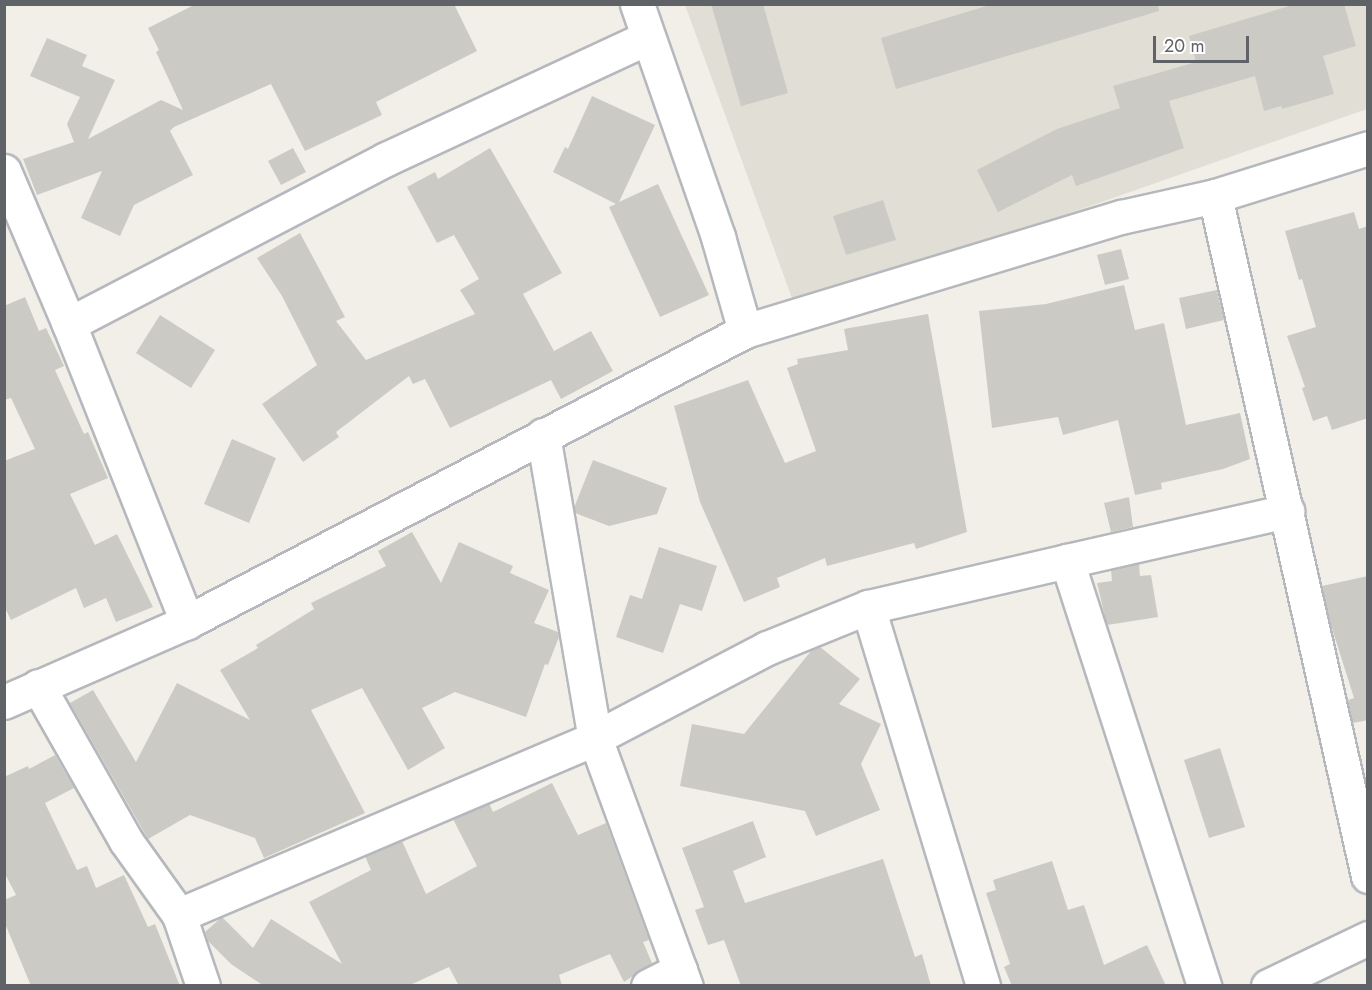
<!DOCTYPE html>
<style>
body{margin:0}
#map{position:relative;width:1372px;height:990px;overflow:hidden;background:#f1efe8;font-family:Jost,sans-serif}
div>[style]{position:absolute}
.education>*{inset:0;background:#e1ded6}
.building>*{inset:0;background:#cccac5}
.roads{filter:drop-shadow(2px 0 #b5b8bc) drop-shadow(-2px 0 #b5b8bc) drop-shadow(0 2px #b5b8bc) drop-shadow(0 -2px #b5b8bc)}
.minor>*{height:33px;margin:-16.5px;padding:0 16.5px;transform-origin:16.5px;border-radius:16.5px;background:#fff}
span{translate:-50% -50%;white-space:nowrap;text-align:center;line-height:1.15;-webkit-text-stroke:5px #fff;paint-order:stroke}
.frame{position:absolute;inset:0;border:6px solid #5f6368;pointer-events:none}
.scale{position:absolute;left:1153px;top:36px;width:96px;height:27px;box-sizing:border-box;border:3px solid #5f6368;border-top:0;padding-left:8px;font-size:18px;line-height:21px;white-space:nowrap;color:#5f6368;-webkit-text-stroke:4px #fff;paint-order:stroke}
</style>
<div id="map">
<div class="education">
<div style="clip-path:polygon(685px 5px,1367px 5px,1367px 109px,796px 309px)"></div>
</div>
<div class="building">
<div style="clip-path:polygon(196px 4px,454px 4px,477px 51px,376px 102px,382px 115px,305px 151px,271px 84px,174px 127px,170px 131px,193px 175px,134px 205px,120px 236px,81px 218px,102px 171px,37px 195px,23px 159px,74px 142px,67px 124px,80px 97px,30px 76px,47px 38px,87px 55px,82px 66px,115px 80px,88px 139px,161px 100px,183px 110px,156px 52px,159px 50px,148px 28px)"></div>
<div style="clip-path:polygon(711px 4px,763px 4px,788px 93px,741px 106px)"></div>
<div style="clip-path:polygon(993px 4px,1158px 4px,1159px 11px,896px 89px,881px 38px)"></div>
<div style="clip-path:polygon(1296px 4px,1344px 4px,1356px 46px,1323px 56px,1334px 94px,1282px 109px,1281px 106px,1264px 111px,1255px 76px,1169px 101px,1184px 148px,1076px 186px,1072px 175px,998px 212px,977px 170px,1057px 129px,1120px 108px,1113px 86px,1196px 62px,1189px 36px)"></div>
<div style="clip-path:polygon(592px 96px,655px 125px,619px 202px,658px 184px,709px 295px,660px 317px,609px 207px,616px 204px,553px 172px,565px 147px,568px 149px)"></div>
<div style="clip-path:polygon(293px 148px,306px 172px,281px 185px,268px 161px)"></div>
<div style="clip-path:polygon(490px 148px,562px 273px,523px 294px,554px 351px,591px 331px,613px 371px,561px 399px,551px 380px,450px 428px,425px 379px,413px 384px,409px 376px,336px 432px,339px 437px,303px 462px,262px 404px,317px 365px,282px 296px,257px 258px,300px 233px,345px 317px,336px 321px,366px 360px,475px 314px,460px 290px,479px 279px,454px 235px,437px 243px,407px 187px,435px 172px,438px 179px)"></div>
<div style="clip-path:polygon(883px 200px,896px 240px,846px 255px,833px 216px)"></div>
<div style="clip-path:polygon(1354px 212px,1359px 229px,1368px 226px,1368px 418px,1332px 430px,1327px 416px,1313px 421px,1302px 388px,1305px 387px,1287px 336px,1316px 327px,1302px 279px,1299px 280px,1285px 231px)"></div>
<div style="clip-path:polygon(1121px 249px,1129px 279px,1105px 285px,1097px 255px)"></div>
<div style="clip-path:polygon(1124px 285px,1135px 330px,1164px 323px,1186px 425px,1240px 413px,1250px 459px,1223px 469px,1161px 483px,1162px 489px,1135px 495px,1118px 420px,1063px 435px,1058px 417px,992px 428px,979px 311px,1046px 304px)"></div>
<div style="clip-path:polygon(1217px 290px,1224px 320px,1186px 329px,1179px 298px)"></div>
<div style="clip-path:polygon(25px 297px,39px 331px,46px 328px,64px 366px,55px 370px,84px 434px,88px 432px,108px 478px,70px 494px,95px 545px,117px 534px,153px 607px,116px 622px,106px 598px,84px 608px,76px 588px,11px 620px,4px 606px,4px 461px,35px 449px,11px 398px,4px 400px,4px 306px)"></div>
<div style="clip-path:polygon(928px 314px,967px 532px,916px 549px,914px 543px,827px 566px,825px 558px,777px 578px,780px 587px,744px 602px,700px 502px,674px 406px,748px 380px,785px 463px,816px 451px,787px 368px,798px 364px,797px 359px,848px 350px,844px 329px)"></div>
<div style="clip-path:polygon(160px 315px,215px 350px,191px 388px,136px 353px)"></div>
<div style="clip-path:polygon(232px 439px,276px 458px,249px 523px,204px 504px)"></div>
<div style="clip-path:polygon(593px 460px,667px 488px,657px 514px,609px 526px,575px 513px,574px 508px)"></div>
<div style="clip-path:polygon(1129px 497px,1133px 527px,1111px 532px,1104px 503px)"></div>
<div style="clip-path:polygon(412px 532px,441px 583px,459px 542px,513px 566px,510px 573px,549px 590px,534px 623px,558px 632px,559px 637px,548px 665px,545px 664px,526px 717px,455px 692px,422px 708px,445px 748px,408px 770px,362px 688px,311px 710px,365px 813px,264px 858px,255px 838px,190px 815px,148px 839px,70px 703px,93px 690px,136px 762px,177px 683px,250px 720px,220px 670px,258px 648px,256px 645px,314px 609px,311px 603px,386px 566px,378px 551px)"></div>
<div style="clip-path:polygon(659px 547px,717px 566px,702px 611px,680px 604px,663px 653px,616px 637px,630px 595px,642px 599px)"></div>
<div style="clip-path:polygon(1139px 564px,1140px 576px,1151px 575px,1158px 617px,1107px 625px,1097px 583px,1112px 581px,1111px 570px)"></div>
<div style="clip-path:polygon(1368px 576px,1368px 720px,1353px 723px,1348px 700px,1354px 698px,1330px 622px,1322px 586px)"></div>
<div style="clip-path:polygon(820px 647px,860px 679px,839px 704px,881px 724px,861px 764px,880px 810px,816px 836px,805px 811px,680px 786px,692px 724px,744px 734px,811px 651px)"></div>
<div style="clip-path:polygon(1220px 748px,1245px 827px,1209px 838px,1184px 760px)"></div>
<div style="clip-path:polygon(55px 755px,74px 788px,45px 803px,77px 870px,87px 866px,96px 888px,124px 875px,148px 927px,155px 924px,180px 986px,31px 986px,4px 921px,4px 900px,16px 895px,4px 872px,4px 777px,28px 766px,29px 769px)"></div>
<div style="clip-path:polygon(552px 783px,578px 835px,606px 823px,649px 940px,643px 942px,652px 963px,624px 982px,610px 954px,559px 975px,562px 986px,459px 986px,449px 967px,408px 986px,264px 986px,231px 964px,208px 941px,205px 932px,222px 917px,253px 948px,271px 919px,342px 964px,309px 902px,371px 870px,365px 856px,402px 841px,426px 894px,477px 866px,453px 819px,489px 803px,493px 812px)"></div>
<div style="clip-path:polygon(753px 821px,766px 857px,733px 871px,745px 903px,883px 859px,915px 957px,922px 954px,931px 986px,741px 986px,724px 940px,708px 945px,695px 910px,704px 907px,682px 848px)"></div>
<div style="clip-path:polygon(1052px 861px,1068px 910px,1084px 905px,1104px 965px,1147px 945px,1166px 986px,1012px 986px,1004px 967px,1010px 964px,986px 893px,996px 890px,993px 880px)"></div>
</div>
<div class="roads">
<div class="minor">
<div style="left:637px;top:4px;width:247px;rotate:70.8deg"></div>
<div style="left:718px;top:237px;width:98px;rotate:74deg"></div>
<div style="left:4px;top:171px;width:166px;rotate:67deg"></div>
<div style="left:69px;top:324px;width:321px;rotate:68.4deg"></div>
<div style="left:1215px;top:196px;width:697px;rotate:77.32deg"></div>
<div style="left:69px;top:324px;width:357px;rotate:-27.5deg"></div>
<div style="left:386px;top:159px;width:288px;rotate:-24.9deg"></div>
<div style="left:543px;top:435px;width:307px;rotate:80.3deg"></div>
<div style="left:595px;top:738px;width:264px;rotate:69.9deg"></div>
<div style="left:1067px;top:561px;width:226px;rotate:-12.8deg"></div>
<div style="left:868px;top:607px;width:396px;rotate:73.1deg"></div>
<div style="left:38px;top:686px;width:178px;rotate:60.4deg"></div>
<div style="left:126px;top:841px;width:91px;rotate:54.4deg"></div>
<div style="left:179px;top:915px;width:75px;rotate:71.3deg"></div>
<div style="left:4px;top:702px;width:200px;rotate:-23.6deg"></div>
<div style="left:187px;top:622px;width:629px;rotate:-27.54deg"></div>
<div style="left:745px;top:331px;width:393px;rotate:-16.9deg"></div>
<div style="left:1121px;top:217px;width:96px;rotate:-12.6deg"></div>
<div style="left:1215px;top:196px;width:160px;rotate:-17.4deg"></div>
<div style="left:179px;top:915px;width:452px;rotate:-23deg"></div>
<div style="left:595px;top:738px;width:194px;rotate:-27.6deg"></div>
<div style="left:767px;top:648px;width:109px;rotate:-22.1deg"></div>
<div style="left:868px;top:607px;width:204px;rotate:-13deg"></div>
<div style="left:1067px;top:561px;width:447px;rotate:72.1deg"></div>
<div style="left:648px;top:986px;width:36px;rotate:-27deg"></div>
<div style="left:1268px;top:986px;width:111px;rotate:-25.6deg"></div>
</div>
</div>
<div class="frame"></div>
<div class="scale">20 m</div>
</div>
